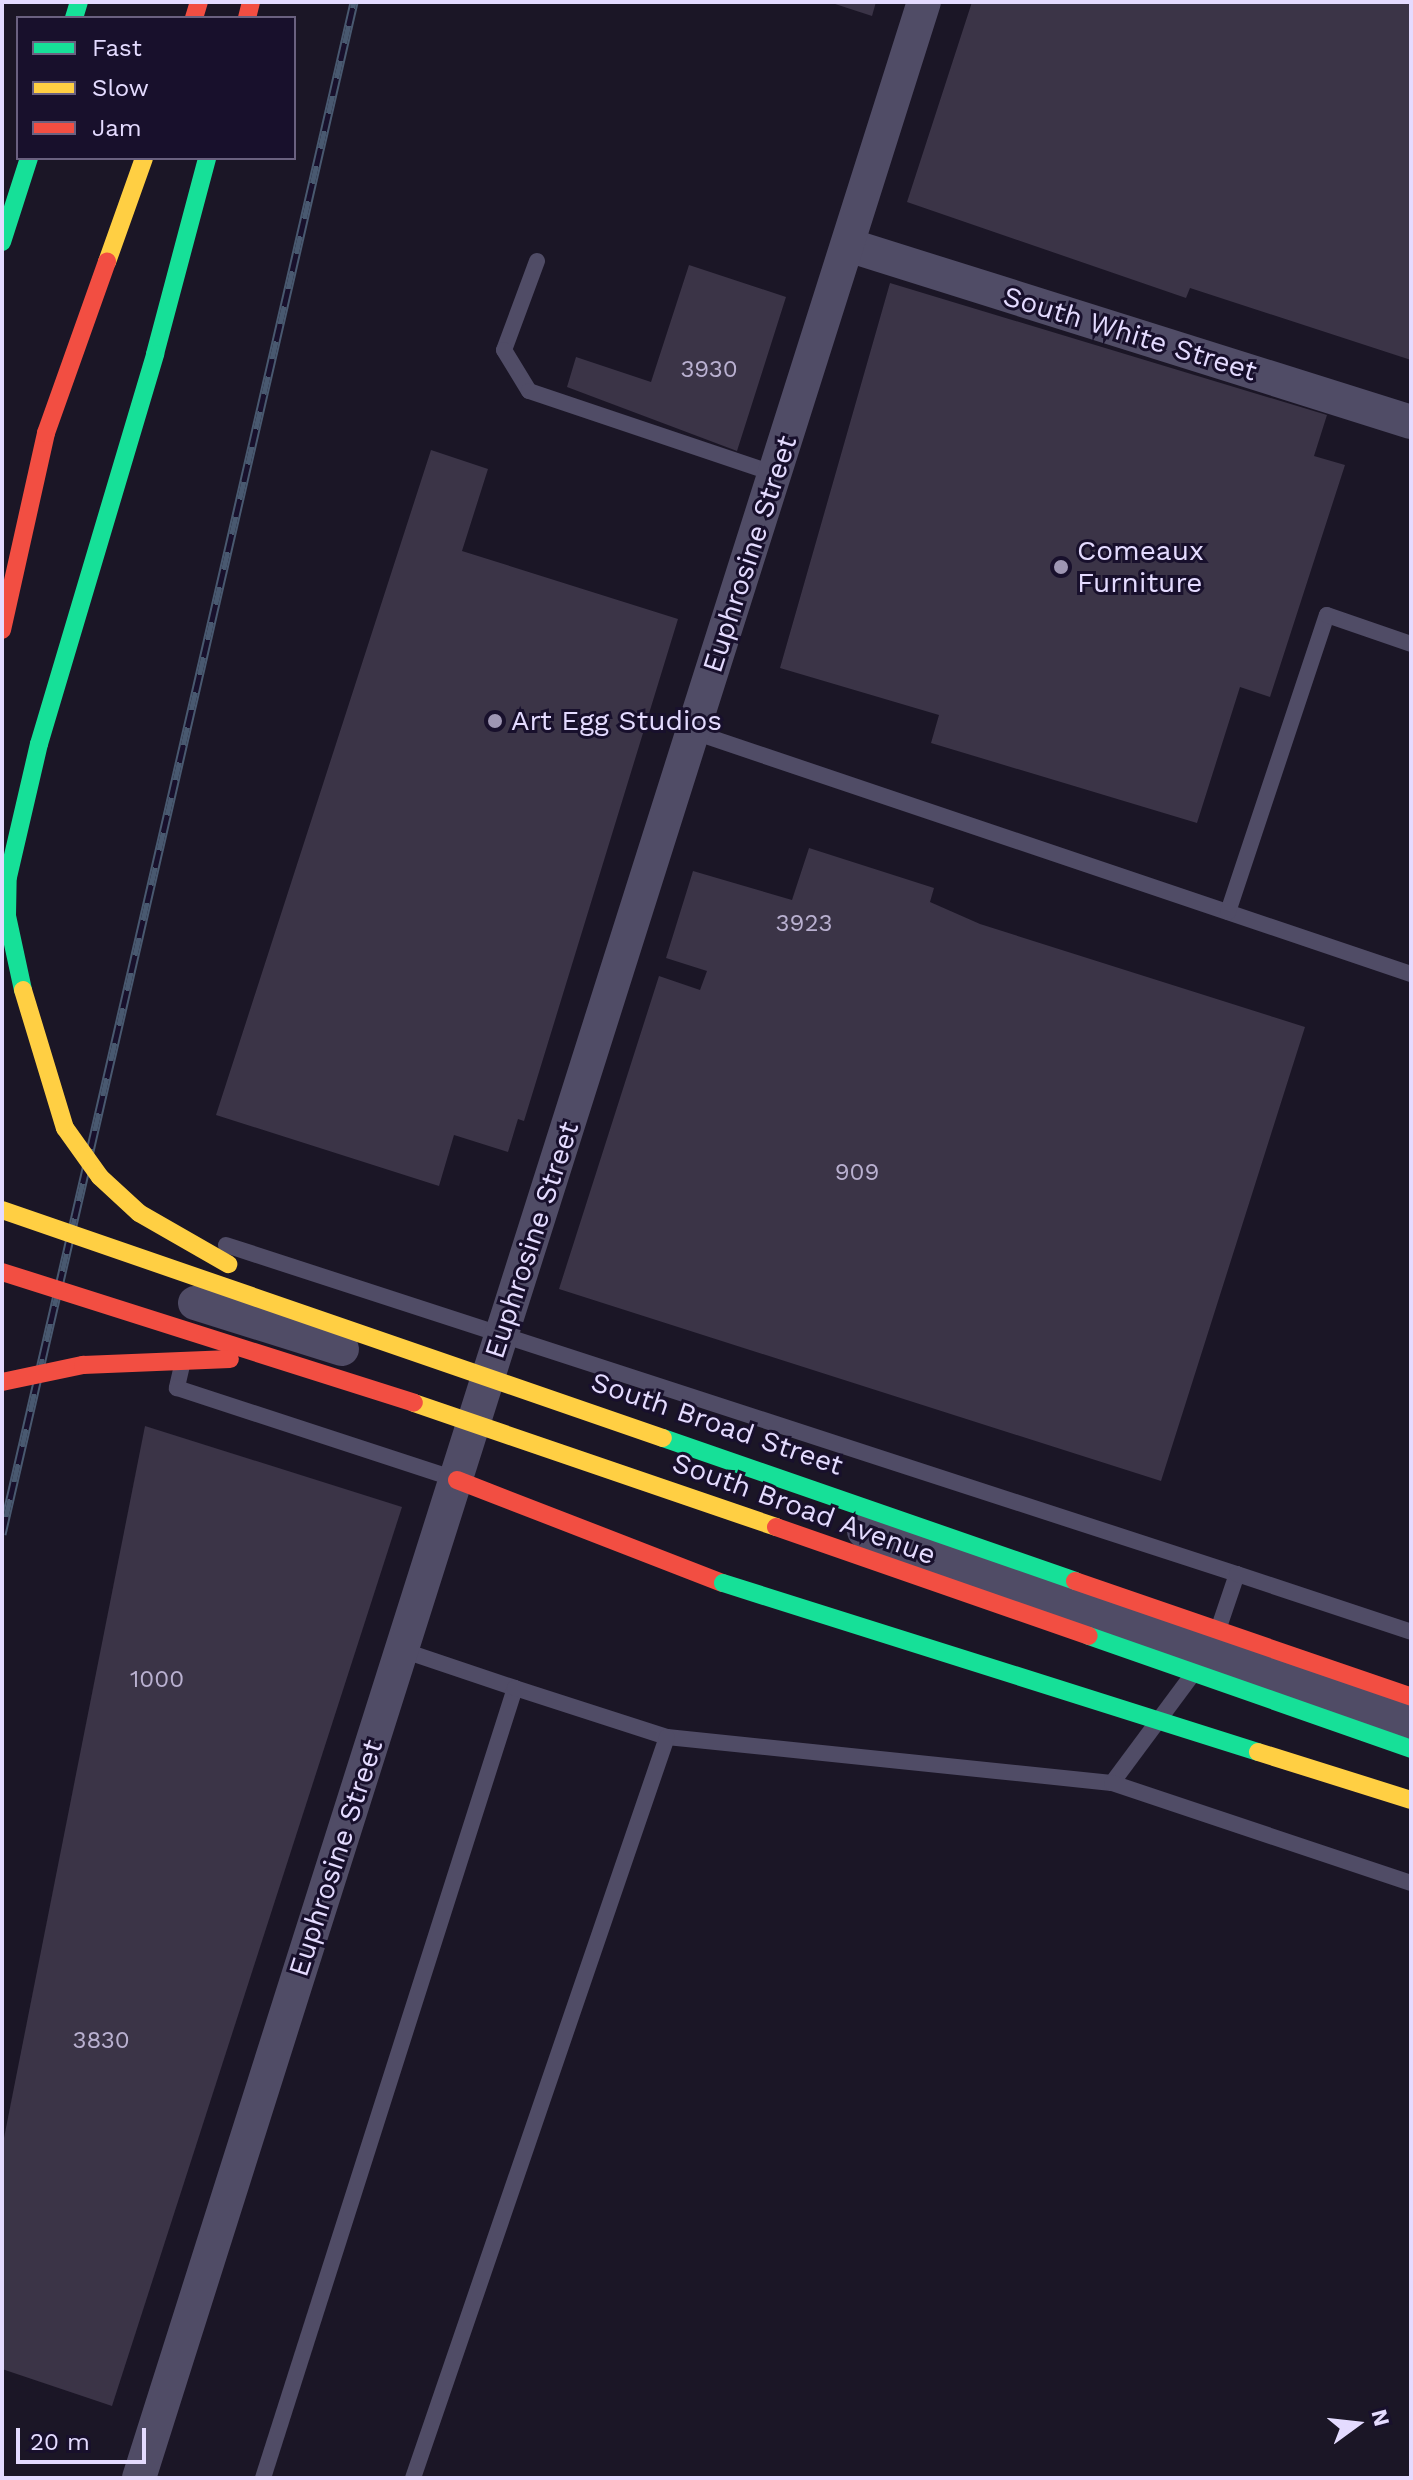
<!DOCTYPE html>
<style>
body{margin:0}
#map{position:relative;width:1413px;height:2480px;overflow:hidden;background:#1b1626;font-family:"Work Sans",sans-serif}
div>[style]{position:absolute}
.building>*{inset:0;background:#3b3447}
.lane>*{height:16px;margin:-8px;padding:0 8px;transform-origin:8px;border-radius:8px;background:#504c66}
.street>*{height:34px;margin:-17px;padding:0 17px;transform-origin:17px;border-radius:17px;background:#504c66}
.fast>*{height:18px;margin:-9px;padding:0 9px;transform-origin:9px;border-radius:9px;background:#16e098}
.slow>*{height:18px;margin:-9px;padding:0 9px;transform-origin:9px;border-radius:9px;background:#ffcf43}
.jam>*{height:18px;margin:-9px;padding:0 9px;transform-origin:9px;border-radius:9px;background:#f24e42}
.rail>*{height:9px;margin-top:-4.5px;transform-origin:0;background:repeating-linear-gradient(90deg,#18102c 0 18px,#495970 0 36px);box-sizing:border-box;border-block:2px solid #495970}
.fast-bridge>*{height:18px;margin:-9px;padding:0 9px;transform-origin:9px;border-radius:9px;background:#16e098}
.slow-bridge>*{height:18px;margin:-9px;padding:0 9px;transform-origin:9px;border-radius:9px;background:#ffcf43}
.jam-bridge>*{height:18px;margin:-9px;padding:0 9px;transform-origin:9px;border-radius:9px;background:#f24e42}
.dots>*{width:22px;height:22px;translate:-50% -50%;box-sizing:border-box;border:4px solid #18102c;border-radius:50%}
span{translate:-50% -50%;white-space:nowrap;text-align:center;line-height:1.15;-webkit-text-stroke:6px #18102c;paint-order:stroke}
.number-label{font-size:24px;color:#bab1d1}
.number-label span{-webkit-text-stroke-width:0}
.street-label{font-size:28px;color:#e4dbff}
.poi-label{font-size:28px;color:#e4dbff}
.left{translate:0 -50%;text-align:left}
.frame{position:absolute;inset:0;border:4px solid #e4dbff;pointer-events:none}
.legend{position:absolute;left:16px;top:16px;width:280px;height:144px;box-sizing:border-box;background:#18102c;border:2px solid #6a6180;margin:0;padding:10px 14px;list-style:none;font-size:24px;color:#e4dbff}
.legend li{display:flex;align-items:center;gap:16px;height:40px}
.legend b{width:40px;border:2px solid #6a6180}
.north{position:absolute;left:1317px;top:2384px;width:80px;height:80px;-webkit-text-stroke:6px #18102c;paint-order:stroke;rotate:75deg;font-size:22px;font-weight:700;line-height:32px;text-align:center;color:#e4dbff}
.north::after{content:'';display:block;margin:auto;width:28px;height:36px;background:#e4dbff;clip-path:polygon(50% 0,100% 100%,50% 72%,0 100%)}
.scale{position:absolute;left:16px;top:2428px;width:130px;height:36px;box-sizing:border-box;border:4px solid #e4dbff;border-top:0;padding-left:10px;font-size:24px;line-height:28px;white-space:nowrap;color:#e4dbff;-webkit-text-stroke:6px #18102c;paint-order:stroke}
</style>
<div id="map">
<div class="building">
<div style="clip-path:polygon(829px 2px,876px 2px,872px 16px)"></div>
<div style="clip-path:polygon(972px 2px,1411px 2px,1411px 360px,1190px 288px,1186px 298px,907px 202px)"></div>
<div style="clip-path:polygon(689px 265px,786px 297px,737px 451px,567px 387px,576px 357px,651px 382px)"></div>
<div style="clip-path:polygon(890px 283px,1327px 415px,1314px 456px,1345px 465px,1270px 697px,1240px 687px,1197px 823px,931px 743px,939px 715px,780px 668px)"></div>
<div style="clip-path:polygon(431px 450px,488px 469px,462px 551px,678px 619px,524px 1121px,518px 1119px,508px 1152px,454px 1135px,439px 1186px,216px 1115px)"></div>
<div style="clip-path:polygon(809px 848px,934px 888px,930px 902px,980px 924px,1305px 1027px,1161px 1481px,559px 1289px,659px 976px,700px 990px,707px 971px,666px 958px,693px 871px,792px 900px)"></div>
<div style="clip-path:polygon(145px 1426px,402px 1507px,112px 2406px,2px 2369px,2px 2148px)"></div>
</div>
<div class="lane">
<div style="left:537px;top:261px;width:95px;rotate:110.3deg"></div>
<div style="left:504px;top:350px;width:48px;rotate:58.6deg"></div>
<div style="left:529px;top:391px;width:260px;rotate:18.6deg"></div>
<div style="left:694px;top:732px;width:757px;rotate:18.65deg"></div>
<div style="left:1228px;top:912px;width:313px;rotate:-71.6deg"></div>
<div style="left:1327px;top:615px;width:89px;rotate:19deg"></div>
<div style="left:226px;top:1245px;width:1063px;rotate:18.03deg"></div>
<div style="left:183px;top:1361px;width:28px;rotate:103deg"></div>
<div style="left:177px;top:1388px;width:293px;rotate:18.1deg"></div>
<div style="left:1218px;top:1630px;width:59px;rotate:-71.3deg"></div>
<div style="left:1237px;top:1574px;width:183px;rotate:18.4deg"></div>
<div style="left:402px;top:1650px;width:119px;rotate:18.6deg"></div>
<div style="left:1112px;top:1783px;width:136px;rotate:-53.4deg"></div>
<div style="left:263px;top:2478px;width:829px;rotate:-72.31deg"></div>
<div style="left:515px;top:1688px;width:160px;rotate:17.9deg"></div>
<div style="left:667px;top:1737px;width:447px;rotate:5.9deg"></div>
<div style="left:1112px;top:1783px;width:315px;rotate:18.5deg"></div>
<div style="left:413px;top:2478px;width:783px;rotate:-71.08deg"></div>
</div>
<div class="street">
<div style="left:848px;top:245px;width:590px;rotate:17.45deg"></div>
<div style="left:195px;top:1303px;width:154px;rotate:17.4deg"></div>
<div style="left:864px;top:1531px;width:579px;rotate:19.25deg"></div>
<div style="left:139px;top:2478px;width:2597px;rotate:-72.41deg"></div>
</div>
<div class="fast">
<div style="left:74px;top:18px;width:17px;rotate:-73deg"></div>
<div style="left:2px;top:242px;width:88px;rotate:-72.2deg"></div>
<div style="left:155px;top:354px;width:203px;rotate:-75.1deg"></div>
</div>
<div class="slow">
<div style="left:107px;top:262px;width:110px;rotate:-70.4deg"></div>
</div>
<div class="jam">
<div style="left:194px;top:18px;width:17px;rotate:-73deg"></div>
<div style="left:247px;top:18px;width:16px;rotate:-76deg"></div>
<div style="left:2px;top:630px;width:202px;rotate:-77.4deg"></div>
<div style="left:46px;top:433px;width:182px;rotate:-70.4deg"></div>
<div style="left:457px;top:1480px;width:285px;rotate:21.2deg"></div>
</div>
<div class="rail">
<div style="left:2px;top:1534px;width:1572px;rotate:-77.06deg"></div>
</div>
<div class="fast-bridge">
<div style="left:23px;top:990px;width:76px;rotate:-102.2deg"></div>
<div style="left:7px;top:916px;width:39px;rotate:-89deg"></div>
<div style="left:8px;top:877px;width:137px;rotate:-76.9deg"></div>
<div style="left:39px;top:744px;width:407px;rotate:-73.4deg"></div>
<div style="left:663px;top:1438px;width:436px;rotate:19.1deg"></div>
<div style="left:723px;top:1583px;width:561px;rotate:17.53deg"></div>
<div style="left:1089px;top:1636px;width:341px;rotate:19.3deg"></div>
</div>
<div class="slow-bridge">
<div style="left:23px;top:990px;width:144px;rotate:73.1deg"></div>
<div style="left:65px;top:1128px;width:60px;rotate:54.5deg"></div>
<div style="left:100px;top:1177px;width:53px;rotate:42.7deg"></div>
<div style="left:139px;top:1213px;width:103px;rotate:29.8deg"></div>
<div style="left:2px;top:1210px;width:699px;rotate:19.03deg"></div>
<div style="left:414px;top:1403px;width:383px;rotate:18.9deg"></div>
<div style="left:1258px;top:1752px;width:160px;rotate:17.4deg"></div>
</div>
<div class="jam-bridge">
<div style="left:2px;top:1272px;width:432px;rotate:17.6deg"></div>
<div style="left:2px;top:1382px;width:83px;rotate:-11.9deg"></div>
<div style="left:83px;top:1365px;width:147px;rotate:-2.3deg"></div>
<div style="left:776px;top:1527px;width:331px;rotate:19.2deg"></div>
<div style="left:1075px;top:1581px;width:355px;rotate:19deg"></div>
</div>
<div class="dots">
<div style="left:1061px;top:567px;background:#9e96b3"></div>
<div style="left:495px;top:721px;background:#9e96b3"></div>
</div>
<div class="number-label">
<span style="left:709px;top:370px">3930</span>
<span style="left:804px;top:924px">3923</span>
<span style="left:857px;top:1173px">909</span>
<span style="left:157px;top:1680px">1000</span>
<span style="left:101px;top:2041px">3830</span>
</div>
<div class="street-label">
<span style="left:1130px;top:334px;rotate:17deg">South White Street</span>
<span style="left:750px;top:554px;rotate:-72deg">Euphrosine Street</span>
<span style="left:532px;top:1240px;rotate:-72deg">Euphrosine Street</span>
<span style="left:717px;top:1424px;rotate:19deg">South Broad Street</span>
<span style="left:804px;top:1509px;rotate:20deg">South Broad Avenue</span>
<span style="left:336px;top:1858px;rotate:-72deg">Euphrosine Street</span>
</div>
<div class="poi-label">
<span class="left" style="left:1077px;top:567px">Comeaux<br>Furniture</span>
<span class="left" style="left:511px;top:721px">Art Egg Studios</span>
</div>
<div class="frame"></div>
<ul class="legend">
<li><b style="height:10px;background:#16e098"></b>Fast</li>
<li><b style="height:10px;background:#ffcf43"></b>Slow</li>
<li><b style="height:10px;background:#f24e42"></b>Jam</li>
</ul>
<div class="north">N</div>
<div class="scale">20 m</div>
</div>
